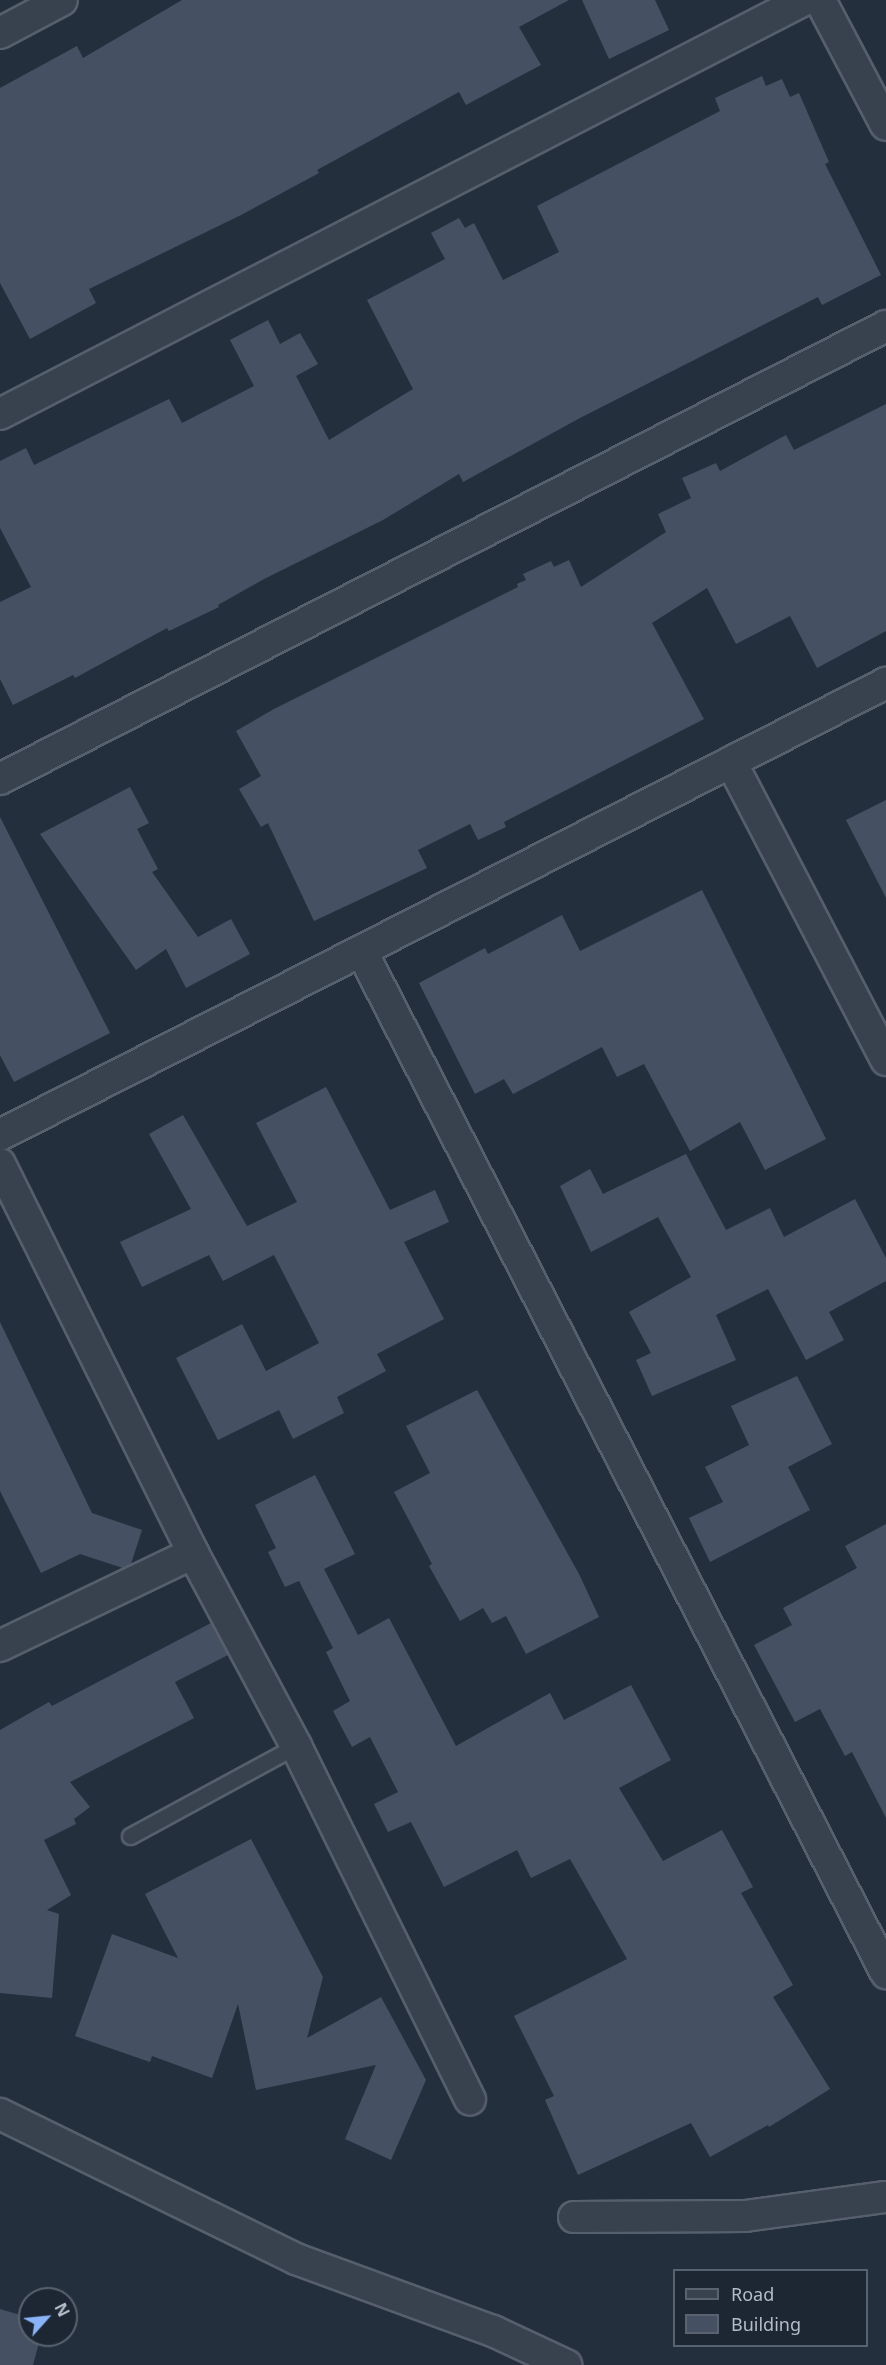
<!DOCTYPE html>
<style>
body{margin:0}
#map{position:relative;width:886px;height:2365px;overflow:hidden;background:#242f3e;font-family:"Noto Sans",sans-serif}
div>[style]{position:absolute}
.building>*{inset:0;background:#455162}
.roads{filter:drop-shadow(2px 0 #565f6c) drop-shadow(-2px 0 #565f6c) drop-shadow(0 2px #565f6c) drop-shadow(0 -2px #565f6c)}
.lane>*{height:15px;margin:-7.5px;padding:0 7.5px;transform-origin:7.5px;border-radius:7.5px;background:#38414e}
.street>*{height:30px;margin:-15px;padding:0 15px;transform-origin:15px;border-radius:15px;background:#38414e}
span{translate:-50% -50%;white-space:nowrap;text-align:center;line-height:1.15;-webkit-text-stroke:6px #1d2633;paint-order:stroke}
.legend{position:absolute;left:673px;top:2269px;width:195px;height:78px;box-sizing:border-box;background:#1d2633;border:2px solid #59626f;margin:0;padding:8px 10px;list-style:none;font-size:18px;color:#b4bcc9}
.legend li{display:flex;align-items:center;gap:12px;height:30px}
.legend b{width:30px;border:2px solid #59626f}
.north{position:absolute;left:18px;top:2287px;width:60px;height:60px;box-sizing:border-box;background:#1d2633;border:2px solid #59626f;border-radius:50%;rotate:63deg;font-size:16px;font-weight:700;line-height:24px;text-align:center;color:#b4bcc9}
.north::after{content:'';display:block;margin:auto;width:21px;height:27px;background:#8ab4f8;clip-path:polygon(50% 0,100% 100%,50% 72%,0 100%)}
</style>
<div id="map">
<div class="building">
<div style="clip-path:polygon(182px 0,569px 0,519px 27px,541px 65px,466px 105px,459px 92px,317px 170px,319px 173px,241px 215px,89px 289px,96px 303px,30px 339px,0 283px,0 88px,77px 46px,83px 58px)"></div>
<div style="clip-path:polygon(582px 0,655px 0,669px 30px,609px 59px)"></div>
<div style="clip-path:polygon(762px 76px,766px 86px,782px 79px,790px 97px,799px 93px,829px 162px,825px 164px,881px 275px,822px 305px,818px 297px,580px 418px,463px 482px,459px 474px,383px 520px,264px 579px,218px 605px,219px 607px,169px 631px,167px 628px,75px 678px,73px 675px,13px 705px,0 679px,0 602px,31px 587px,0 528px,0 461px,26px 448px,34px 465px,169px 399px,182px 423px,254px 386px,230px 340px,268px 320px,280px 344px,300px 333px,318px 364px,296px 376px,329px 440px,413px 389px,367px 300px,445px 259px,431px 233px,459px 218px,465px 228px,474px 223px,503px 280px,559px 252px,537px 206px,720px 111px,715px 98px)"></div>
<div style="clip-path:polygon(886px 404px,886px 631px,817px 668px,790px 616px,736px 644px,707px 588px,652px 623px,704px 719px,504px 822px,506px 827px,478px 840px,470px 824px,418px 850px,427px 868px,314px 921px,268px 823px,261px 827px,239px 789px,261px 776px,236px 731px,274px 709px,518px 587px,517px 584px,526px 580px,523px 574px,551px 561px,554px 567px,569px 560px,581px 587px,666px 532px,658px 514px,691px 498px,682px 478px,716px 463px,720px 471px,786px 435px,794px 450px)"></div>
<div style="clip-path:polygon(130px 787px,149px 823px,137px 829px,158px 869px,152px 872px,198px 937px,231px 919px,250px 954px,186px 988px,166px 949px,136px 970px,40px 834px)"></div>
<div style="clip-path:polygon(886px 800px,886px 898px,846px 820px)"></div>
<div style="clip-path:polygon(0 817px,110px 1033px,14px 1082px,0 1055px)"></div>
<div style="clip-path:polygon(702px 890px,826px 1139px,765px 1170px,740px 1122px,690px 1151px,644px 1064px,617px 1077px,602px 1047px,513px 1094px,504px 1079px,475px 1094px,419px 983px,485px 948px,488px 954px,562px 915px,580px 951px)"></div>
<div style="clip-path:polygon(326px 1087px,390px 1210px,435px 1190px,449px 1222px,404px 1242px,444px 1319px,377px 1354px,386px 1371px,337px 1397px,344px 1413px,293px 1439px,279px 1410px,218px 1440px,176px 1358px,242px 1324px,266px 1371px,319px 1343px,274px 1255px,223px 1281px,209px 1255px,142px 1287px,120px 1242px,191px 1209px,149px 1134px,183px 1115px,247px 1226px,297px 1202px,256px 1123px)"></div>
<div style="clip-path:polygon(686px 1154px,726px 1230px,770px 1208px,784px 1237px,855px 1199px,886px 1258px,886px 1281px,829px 1312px,844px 1340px,806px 1360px,768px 1289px,716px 1315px,736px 1360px,652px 1396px,636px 1360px,651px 1353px,629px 1312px,691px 1277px,658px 1217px,591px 1252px,560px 1186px,590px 1169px,603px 1194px)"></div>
<div style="clip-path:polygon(0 1322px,92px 1513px,142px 1530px,131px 1564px,123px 1568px,80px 1554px,41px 1573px,0 1491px)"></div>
<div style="clip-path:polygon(797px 1376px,832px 1444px,788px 1467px,810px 1510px,710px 1562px,689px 1518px,723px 1502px,705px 1467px,749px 1445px,731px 1406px)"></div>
<div style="clip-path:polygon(477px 1390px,579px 1574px,599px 1617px,526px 1654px,506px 1616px,492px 1623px,483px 1608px,460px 1621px,429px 1566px,432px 1564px,394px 1492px,430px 1473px,406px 1426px)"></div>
<div style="clip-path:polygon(315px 1475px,355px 1554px,324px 1569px,358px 1635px,389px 1618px,456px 1746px,550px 1693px,564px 1720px,631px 1685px,671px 1760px,619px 1788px,663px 1861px,722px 1830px,753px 1887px,741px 1893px,793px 1985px,773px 1997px,830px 2089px,769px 2127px,768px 2125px,710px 2157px,691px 2123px,578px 2175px,545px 2100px,554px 2096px,514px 2016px,627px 1959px,570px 1859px,531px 1878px,517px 1850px,444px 1887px,411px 1822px,388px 1832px,374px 1804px,398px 1792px,370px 1737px,352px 1747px,333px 1711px,350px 1701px,326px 1652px,333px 1648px,299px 1581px,285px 1587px,268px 1552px,276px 1548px,255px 1505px)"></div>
<div style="clip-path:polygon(886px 1524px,886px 1818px,852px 1752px,845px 1756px,820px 1709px,795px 1722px,754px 1645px,792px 1625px,783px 1608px,857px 1568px,845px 1546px)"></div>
<div style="clip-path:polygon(211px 1623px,228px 1655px,175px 1682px,194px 1718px,70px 1782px,90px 1807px,74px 1819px,76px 1824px,44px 1840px,71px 1895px,47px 1910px,59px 1914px,52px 1998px,0 1993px,0 1730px,49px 1702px,52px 1706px)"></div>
<div style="clip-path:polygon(251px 1839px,323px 1977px,307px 2038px,381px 1997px,426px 2080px,391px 2160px,345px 2139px,376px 2065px,256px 2090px,238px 2004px,212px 2078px,152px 2056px,150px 2062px,75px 2036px,112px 1934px,178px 1958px,145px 1894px)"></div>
<div style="clip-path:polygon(0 2309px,30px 2318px,30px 2335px,41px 2335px,33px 2365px,0 2365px)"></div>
</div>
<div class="roads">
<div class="lane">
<div style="left:130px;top:1836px;width:189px;rotate:-28.5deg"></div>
</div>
<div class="street">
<div style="left:820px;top:0;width:141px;rotate:62.2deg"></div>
<div style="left:0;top:33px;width:70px;rotate:-28deg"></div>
<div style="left:0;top:414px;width:904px;rotate:-27.25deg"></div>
<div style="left:731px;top:762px;width:336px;rotate:62.5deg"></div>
<div style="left:0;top:779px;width:995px;rotate:-27.08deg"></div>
<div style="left:362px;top:952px;width:1148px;rotate:62.83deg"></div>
<div style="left:0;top:1135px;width:995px;rotate:-27.03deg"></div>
<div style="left:0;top:1164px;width:434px;rotate:63.6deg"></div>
<div style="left:193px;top:1553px;width:219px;rotate:61.9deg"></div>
<div style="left:296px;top:1746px;width:394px;rotate:63.8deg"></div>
<div style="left:0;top:1646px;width:214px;rotate:-25.7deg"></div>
<div style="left:0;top:2114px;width:330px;rotate:26.1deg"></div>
<div style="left:296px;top:2259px;width:210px;rotate:20.1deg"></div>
<div style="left:493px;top:2331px;width:81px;rotate:25deg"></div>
<div style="left:574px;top:2217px;width:171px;rotate:-0.3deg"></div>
<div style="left:745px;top:2216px;width:142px;rotate:-7.7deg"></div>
</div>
</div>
<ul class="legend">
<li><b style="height:8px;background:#38414e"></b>Road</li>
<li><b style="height:16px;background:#455162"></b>Building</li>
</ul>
<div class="north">N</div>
</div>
